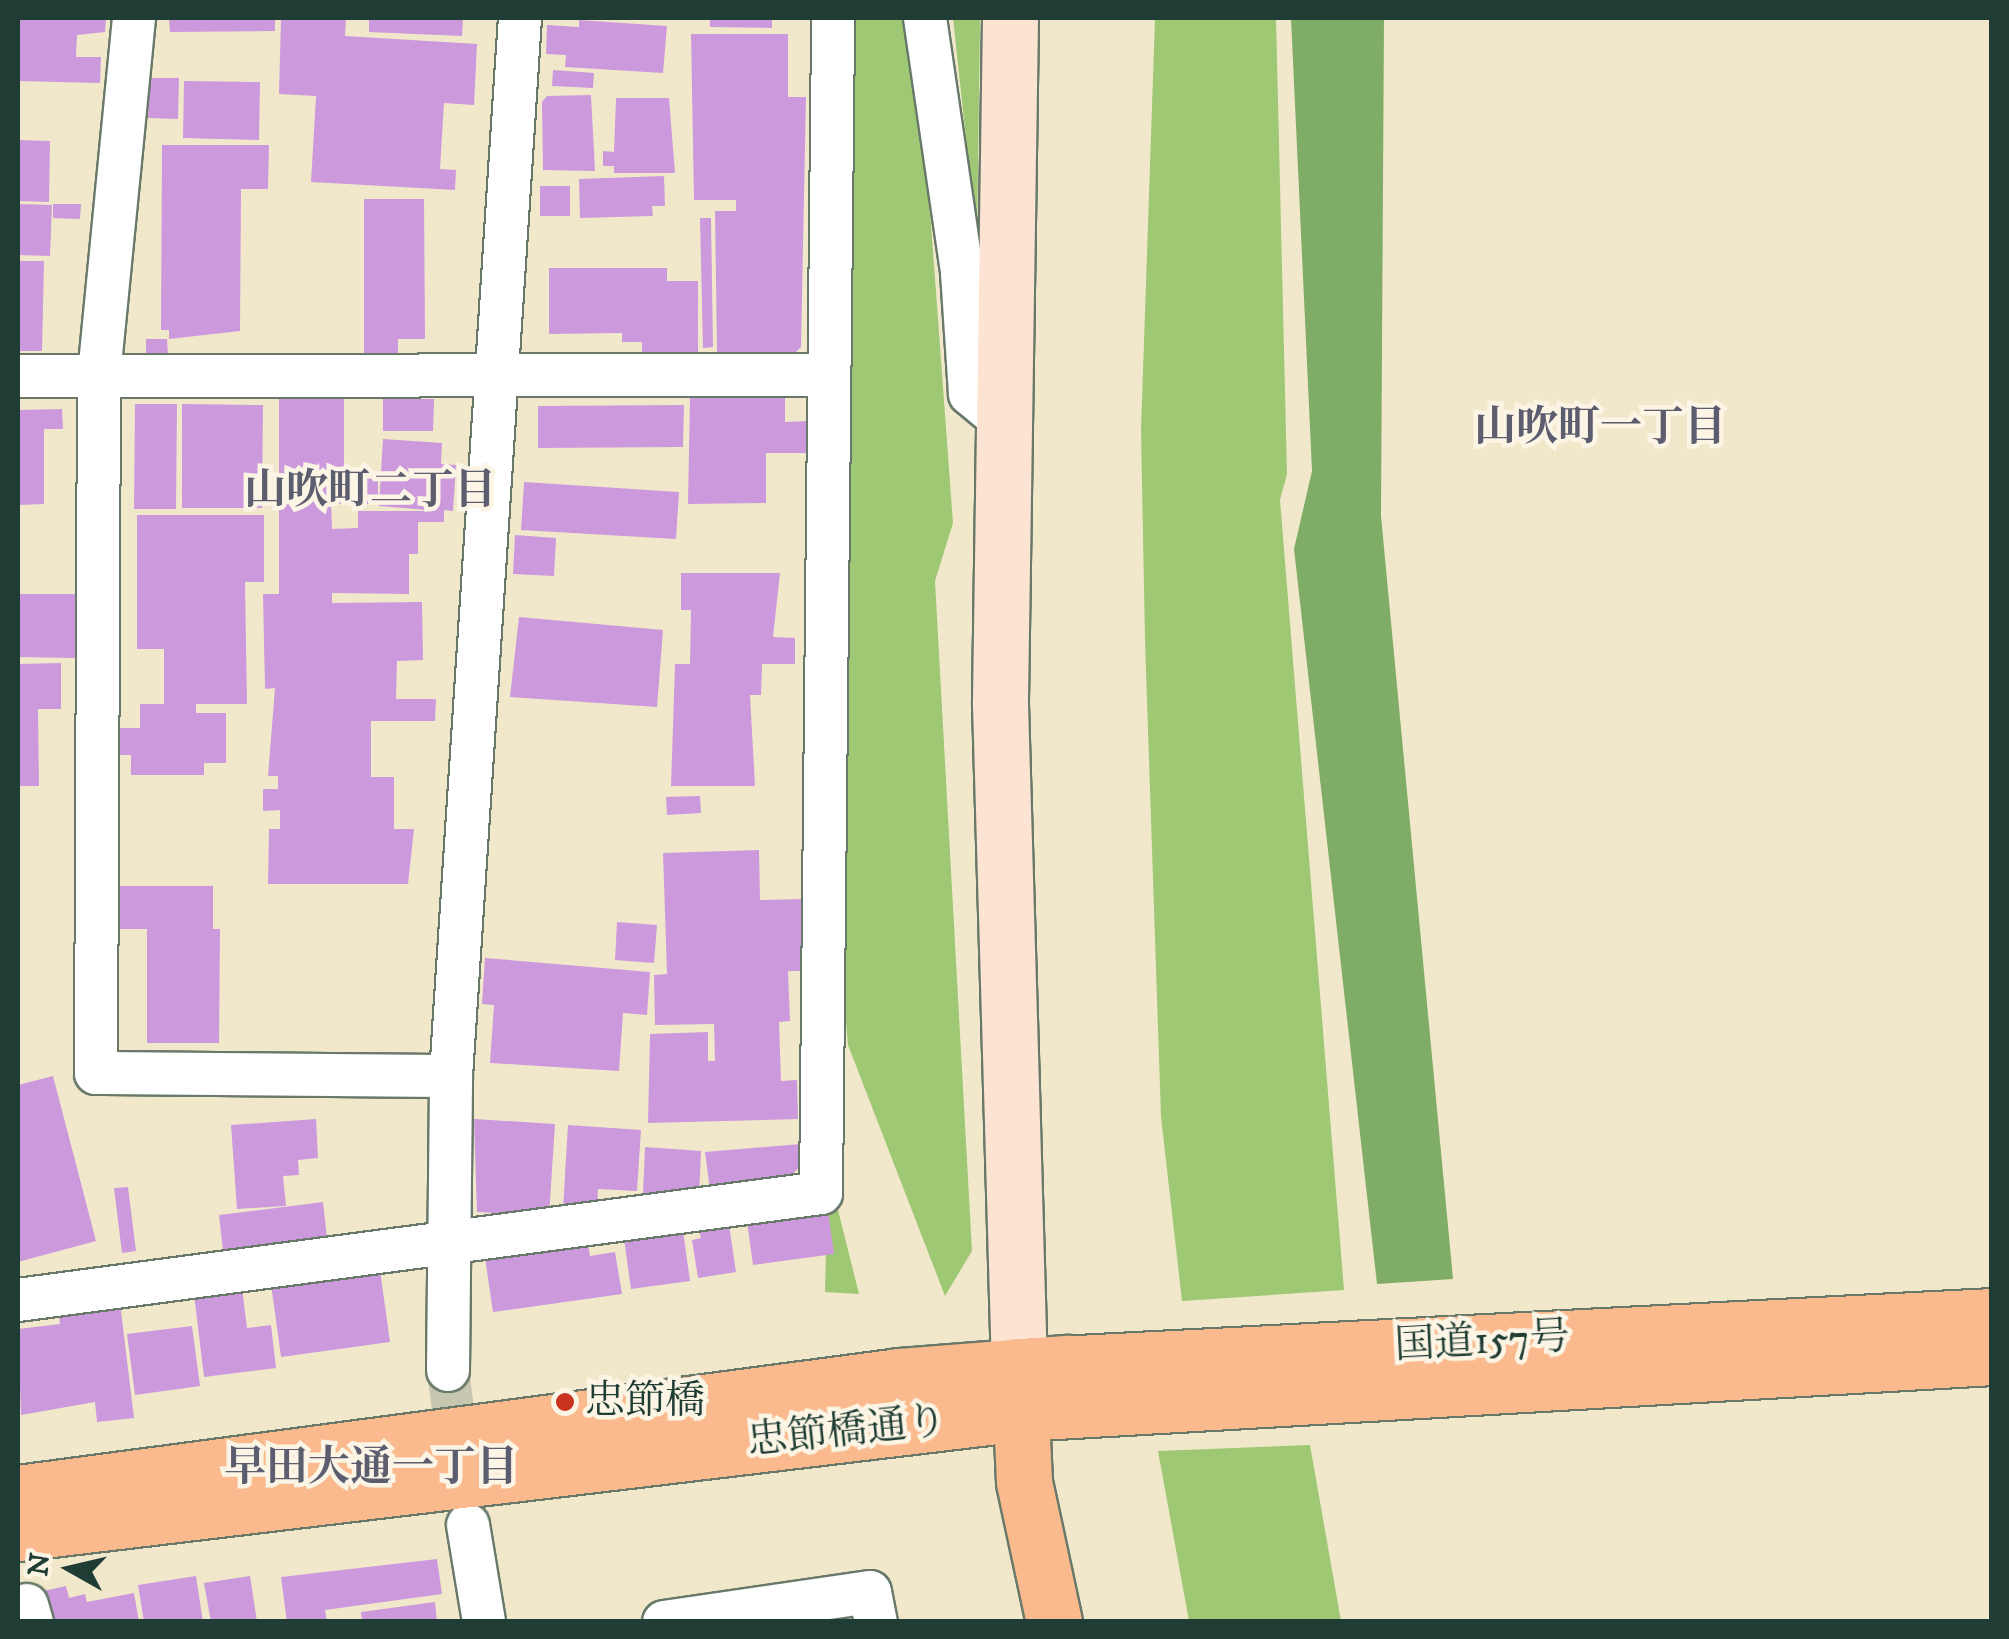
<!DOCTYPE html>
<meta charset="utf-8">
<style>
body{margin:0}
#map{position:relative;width:2009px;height:1639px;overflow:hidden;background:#f1e8cc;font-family:"IM FELL DW Pica","Noto Serif JP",serif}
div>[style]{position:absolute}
.green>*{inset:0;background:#9fc874}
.forest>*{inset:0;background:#7fac66}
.building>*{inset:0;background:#c9d}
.street-tunnel>*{height:42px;margin-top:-21px;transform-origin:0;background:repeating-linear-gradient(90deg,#c7c6ae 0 42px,transparent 0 63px)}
.roads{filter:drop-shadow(2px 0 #687969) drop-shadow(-2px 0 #687969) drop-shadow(0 2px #687969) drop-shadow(0 -2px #687969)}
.street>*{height:42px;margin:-21px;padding:0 21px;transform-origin:21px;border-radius:21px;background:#fff}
.secondary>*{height:55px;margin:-27.5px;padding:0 27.5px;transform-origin:27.5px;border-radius:27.5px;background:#fde3d1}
.primary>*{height:55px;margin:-27.5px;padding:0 27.5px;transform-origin:27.5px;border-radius:27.5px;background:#fbba8d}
.highway>*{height:55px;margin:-27.5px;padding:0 27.5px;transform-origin:27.5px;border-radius:27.5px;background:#fbba8d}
.dots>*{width:28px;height:28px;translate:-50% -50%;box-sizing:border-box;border:5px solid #fcf5e5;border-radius:50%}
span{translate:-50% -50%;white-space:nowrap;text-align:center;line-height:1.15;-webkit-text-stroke:9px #fcf5e5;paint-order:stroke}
.street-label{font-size:40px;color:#1f3d34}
.poi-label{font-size:40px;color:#1f3d34}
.left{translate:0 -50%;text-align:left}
.neighbourhood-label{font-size:42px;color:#5c5d6f;font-weight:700}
.frame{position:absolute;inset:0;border:20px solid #1f3d34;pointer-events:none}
.north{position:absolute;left:20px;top:1519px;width:100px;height:100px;-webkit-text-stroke:8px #fcf5e5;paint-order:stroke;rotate:278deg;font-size:28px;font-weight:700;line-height:40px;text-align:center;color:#1f3d34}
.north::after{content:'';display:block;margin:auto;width:35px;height:45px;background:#1f3d34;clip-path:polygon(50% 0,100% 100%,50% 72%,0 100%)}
</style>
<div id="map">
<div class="green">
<div style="clip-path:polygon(849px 18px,908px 18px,931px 224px,953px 523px,935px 581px,972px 1251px,945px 1296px,848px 1045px,841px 962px)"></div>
<div style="clip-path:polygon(953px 18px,980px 18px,977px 241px)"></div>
<div style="clip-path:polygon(1155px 18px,1276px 18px,1287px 474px,1280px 500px,1344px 1290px,1182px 1301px,1161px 1117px,1145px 641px,1141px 430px)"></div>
<div style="clip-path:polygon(828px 1170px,859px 1294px,825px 1292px)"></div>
<div style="clip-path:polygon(1310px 1445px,1341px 1621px,1189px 1621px,1158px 1451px)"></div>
</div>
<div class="forest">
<div style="clip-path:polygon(1291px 18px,1384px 18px,1381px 516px,1453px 1279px,1377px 1284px,1294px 549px,1312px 471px)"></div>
</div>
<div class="building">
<div style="clip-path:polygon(18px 18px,106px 18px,105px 32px,77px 35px,76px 57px,101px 57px,100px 83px,18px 81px)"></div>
<div style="clip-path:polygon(169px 18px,275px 18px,275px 31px,170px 32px)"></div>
<div style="clip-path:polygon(281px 18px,346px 18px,345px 36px,477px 44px,474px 105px,444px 103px,440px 169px,456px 170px,455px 190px,311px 182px,316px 96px,279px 94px)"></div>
<div style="clip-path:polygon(369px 18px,463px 18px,462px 36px,369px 32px)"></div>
<div style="clip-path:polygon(710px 18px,772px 18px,772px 28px,710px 27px)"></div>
<div style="clip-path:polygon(579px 20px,667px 26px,663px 73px,565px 67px,566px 55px,546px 54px,547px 25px,579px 27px)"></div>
<div style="clip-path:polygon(691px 34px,788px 34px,788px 97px,806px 97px,801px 347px,794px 354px,717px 353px,715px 211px,736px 211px,736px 200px,694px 200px)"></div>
<div style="clip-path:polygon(553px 70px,594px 73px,593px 88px,552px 86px)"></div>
<div style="clip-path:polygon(149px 78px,179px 78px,178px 119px,148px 118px)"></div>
<div style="clip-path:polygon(184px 81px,260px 82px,259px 140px,183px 138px)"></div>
<div style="clip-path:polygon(591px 95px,595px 171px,543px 170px,542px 102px,547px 96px)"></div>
<div style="clip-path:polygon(616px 98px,669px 98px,675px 173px,614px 173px,614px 166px,603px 166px,603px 151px,614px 152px)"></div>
<div style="clip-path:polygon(18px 140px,50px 141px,49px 202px,18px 201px)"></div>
<div style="clip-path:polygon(162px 145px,269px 145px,268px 189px,241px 189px,240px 331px,169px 339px,169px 330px,161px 330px)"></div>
<div style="clip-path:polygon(664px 176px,665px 206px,652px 206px,653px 216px,580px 218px,579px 179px)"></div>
<div style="clip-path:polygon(540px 186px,570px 186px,570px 216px,540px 216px)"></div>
<div style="clip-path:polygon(364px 199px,424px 199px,425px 339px,398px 339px,398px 355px,364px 354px)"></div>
<div style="clip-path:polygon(18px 204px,52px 205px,50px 256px,18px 255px)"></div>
<div style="clip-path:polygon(53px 204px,81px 204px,80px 219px,53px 218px)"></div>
<div style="clip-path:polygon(700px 218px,711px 218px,713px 347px,703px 348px)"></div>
<div style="clip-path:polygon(18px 261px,44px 261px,42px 351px,18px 351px)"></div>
<div style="clip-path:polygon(549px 268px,667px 268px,667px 281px,698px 281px,698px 354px,642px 354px,642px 342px,622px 342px,622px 333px,549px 334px)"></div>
<div style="clip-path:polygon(146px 339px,167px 339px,168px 355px,146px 355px)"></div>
<div style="clip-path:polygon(690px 398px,785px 398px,785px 422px,807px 421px,807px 453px,766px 453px,766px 503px,688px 504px)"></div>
<div style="clip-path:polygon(279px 399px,344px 399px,344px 478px,378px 479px,378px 504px,331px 504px,332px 529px,358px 528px,358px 511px,439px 511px,379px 506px,383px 439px,442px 443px,441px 464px,456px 465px,453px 511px,444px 510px,444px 522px,418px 522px,418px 554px,409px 554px,409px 594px,332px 593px,332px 603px,422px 602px,423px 660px,397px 661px,396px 699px,436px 699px,435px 721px,371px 721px,371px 777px,394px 777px,394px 829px,414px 829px,408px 884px,268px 884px,269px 829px,280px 829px,280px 810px,263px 811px,263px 789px,278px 789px,278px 776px,268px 776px,275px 688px,265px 689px,263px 594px,279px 594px)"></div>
<div style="clip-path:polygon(383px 399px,434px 399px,433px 431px,383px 431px)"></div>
<div style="clip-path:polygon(135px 404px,177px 404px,176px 509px,134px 509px)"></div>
<div style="clip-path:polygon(182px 404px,263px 405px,262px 508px,182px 508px)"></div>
<div style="clip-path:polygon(684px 405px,683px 447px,538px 448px,538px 406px)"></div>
<div style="clip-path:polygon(62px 409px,63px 429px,44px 429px,44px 504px,18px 505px,18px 410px)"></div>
<div style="clip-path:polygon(524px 482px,679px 492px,676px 539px,521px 530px)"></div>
<div style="clip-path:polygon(137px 515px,264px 515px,264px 582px,245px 582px,247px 704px,196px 704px,196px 713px,226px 713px,226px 763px,204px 763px,204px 775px,131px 775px,131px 755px,119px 755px,120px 728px,140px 728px,140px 704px,164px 704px,164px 649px,137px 649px)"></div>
<div style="clip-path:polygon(515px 535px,556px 538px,554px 576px,513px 574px)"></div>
<div style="clip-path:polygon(681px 573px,780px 573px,773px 637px,795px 638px,795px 664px,762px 664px,761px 695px,750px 695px,755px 786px,671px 786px,675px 664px,690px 664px,691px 610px,681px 610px)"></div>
<div style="clip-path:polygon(18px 594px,75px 594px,75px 658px,18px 657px)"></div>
<div style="clip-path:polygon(519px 617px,663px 630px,657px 707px,510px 697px)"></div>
<div style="clip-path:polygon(61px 663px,61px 709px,38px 709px,39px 786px,18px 786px,18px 664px)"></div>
<div style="clip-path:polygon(700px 796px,701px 813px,667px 815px,666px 797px)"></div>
<div style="clip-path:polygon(759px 850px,760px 900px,804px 899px,805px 971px,788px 971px,790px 1021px,779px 1022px,781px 1081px,797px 1080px,798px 1119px,648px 1123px,650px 1034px,708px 1032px,708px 1061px,715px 1061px,714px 1024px,655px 1025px,654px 975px,667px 974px,663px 853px)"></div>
<div style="clip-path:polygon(120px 886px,213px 886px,213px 929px,220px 929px,219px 1043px,147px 1043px,147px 929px,119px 929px)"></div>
<div style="clip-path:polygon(617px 922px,657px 925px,654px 963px,615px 960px)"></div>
<div style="clip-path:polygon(485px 958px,650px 972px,647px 1015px,623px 1013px,619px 1071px,490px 1063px,494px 1005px,482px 1004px)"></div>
<div style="clip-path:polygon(53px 1076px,96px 1241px,18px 1262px,18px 1085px)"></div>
<div style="clip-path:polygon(316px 1119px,318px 1158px,298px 1160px,299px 1175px,283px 1176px,286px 1206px,237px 1209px,231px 1125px)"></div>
<div style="clip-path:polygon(474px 1119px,555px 1124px,549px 1216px,477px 1212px)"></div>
<div style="clip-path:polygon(568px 1125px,641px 1130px,637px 1191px,598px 1189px,597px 1211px,563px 1209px)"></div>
<div style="clip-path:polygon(801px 1144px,802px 1164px,789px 1178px,710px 1190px,705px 1152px)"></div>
<div style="clip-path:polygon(645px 1147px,701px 1151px,699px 1197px,643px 1194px)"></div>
<div style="clip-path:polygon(128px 1187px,136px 1251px,122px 1253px,114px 1188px)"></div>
<div style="clip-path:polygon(323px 1202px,328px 1247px,224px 1260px,219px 1215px)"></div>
<div style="clip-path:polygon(828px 1211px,834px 1254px,753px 1265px,747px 1222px)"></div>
<div style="clip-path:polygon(729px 1225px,736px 1272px,698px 1278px,692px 1240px,701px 1238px,699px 1229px)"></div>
<div style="clip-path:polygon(683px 1231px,690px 1281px,631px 1289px,624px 1239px)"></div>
<div style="clip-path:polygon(588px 1244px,590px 1256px,615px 1252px,622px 1294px,493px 1312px,485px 1258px)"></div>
<div style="clip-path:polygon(380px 1270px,390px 1342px,281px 1357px,271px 1284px)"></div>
<div style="clip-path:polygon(242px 1288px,247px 1328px,271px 1325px,276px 1368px,204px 1377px,194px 1294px)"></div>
<div style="clip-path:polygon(120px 1303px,134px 1418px,97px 1422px,95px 1402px,21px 1415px,18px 1329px,60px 1324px,58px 1311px)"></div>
<div style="clip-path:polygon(192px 1326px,200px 1386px,135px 1395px,127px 1334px)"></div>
<div style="clip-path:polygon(437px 1559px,442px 1594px,325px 1610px,327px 1622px,287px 1622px,281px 1577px)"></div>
<div style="clip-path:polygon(196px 1576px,203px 1622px,144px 1622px,138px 1585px)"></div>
<div style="clip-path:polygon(250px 1576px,257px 1622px,211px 1622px,204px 1583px)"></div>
<div style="clip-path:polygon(66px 1586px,69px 1598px,85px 1594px,87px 1602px,134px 1593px,139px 1622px,47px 1622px,39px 1592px)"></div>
<div style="clip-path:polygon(435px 1602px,437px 1622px,362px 1622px,361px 1612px)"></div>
</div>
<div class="street-tunnel">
<div style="left:448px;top:1370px;width:96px;rotate:82.8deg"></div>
</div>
<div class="roads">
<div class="street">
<div style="left:134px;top:18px;width:359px;rotate:95.6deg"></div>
<div style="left:99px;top:375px;width:698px;rotate:90.25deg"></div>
<div style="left:96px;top:1073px;width:355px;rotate:0.5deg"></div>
<div style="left:925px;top:18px;width:258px;rotate:81.7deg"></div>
<div style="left:962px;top:273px;width:121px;rotate:86.2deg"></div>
<div style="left:970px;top:394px;width:45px;rotate:39.6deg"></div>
<div style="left:18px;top:376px;width:810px;rotate:-0.07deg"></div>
<div style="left:18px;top:1300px;width:810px;rotate:-7.59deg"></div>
<div style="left:821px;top:1193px;width:1175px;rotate:-89.41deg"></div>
<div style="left:448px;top:1370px;width:294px;rotate:-89.4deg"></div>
<div style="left:451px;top:1076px;width:1060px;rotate:-86.27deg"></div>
<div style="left:468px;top:1525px;width:98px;rotate:80.6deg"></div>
<div style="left:27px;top:1605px;width:18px;rotate:74deg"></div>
<div style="left:664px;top:1622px;width:208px;rotate:-8.3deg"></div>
<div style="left:870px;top:1592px;width:31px;rotate:79deg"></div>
</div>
<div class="secondary">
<div style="left:1010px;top:18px;width:686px;rotate:90.84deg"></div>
<div style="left:1000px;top:704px;width:662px;rotate:88.36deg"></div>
</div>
<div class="primary">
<div style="left:18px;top:1493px;width:889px;rotate:-7.56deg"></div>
<div style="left:899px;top:1376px;width:168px;rotate:-4.5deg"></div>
<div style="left:18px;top:1533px;width:1010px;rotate:-6.82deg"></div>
</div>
<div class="highway">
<div style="left:1021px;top:1413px;width:973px;rotate:-3.3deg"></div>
<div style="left:1054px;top:1622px;width:143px;rotate:-102.1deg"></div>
<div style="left:1024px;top:1482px;width:116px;rotate:-92.5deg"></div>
<div style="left:1019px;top:1366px;width:974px;rotate:-2.94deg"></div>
</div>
</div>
<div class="dots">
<div style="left:565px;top:1402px;background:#c8321e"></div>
</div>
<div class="street-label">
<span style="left:1482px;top:1342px;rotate:-3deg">国道157号</span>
<span style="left:847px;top:1432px;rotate:-6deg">忠節橋通り</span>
</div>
<div class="poi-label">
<span class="left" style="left:585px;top:1402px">忠節橋</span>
</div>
<div class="neighbourhood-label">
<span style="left:1600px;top:428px">山吹町一丁目</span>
<span style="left:370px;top:491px">山吹町二丁目</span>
<span style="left:371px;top:1468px">早田大通一丁目</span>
</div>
<div class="frame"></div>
<div class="north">N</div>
</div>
